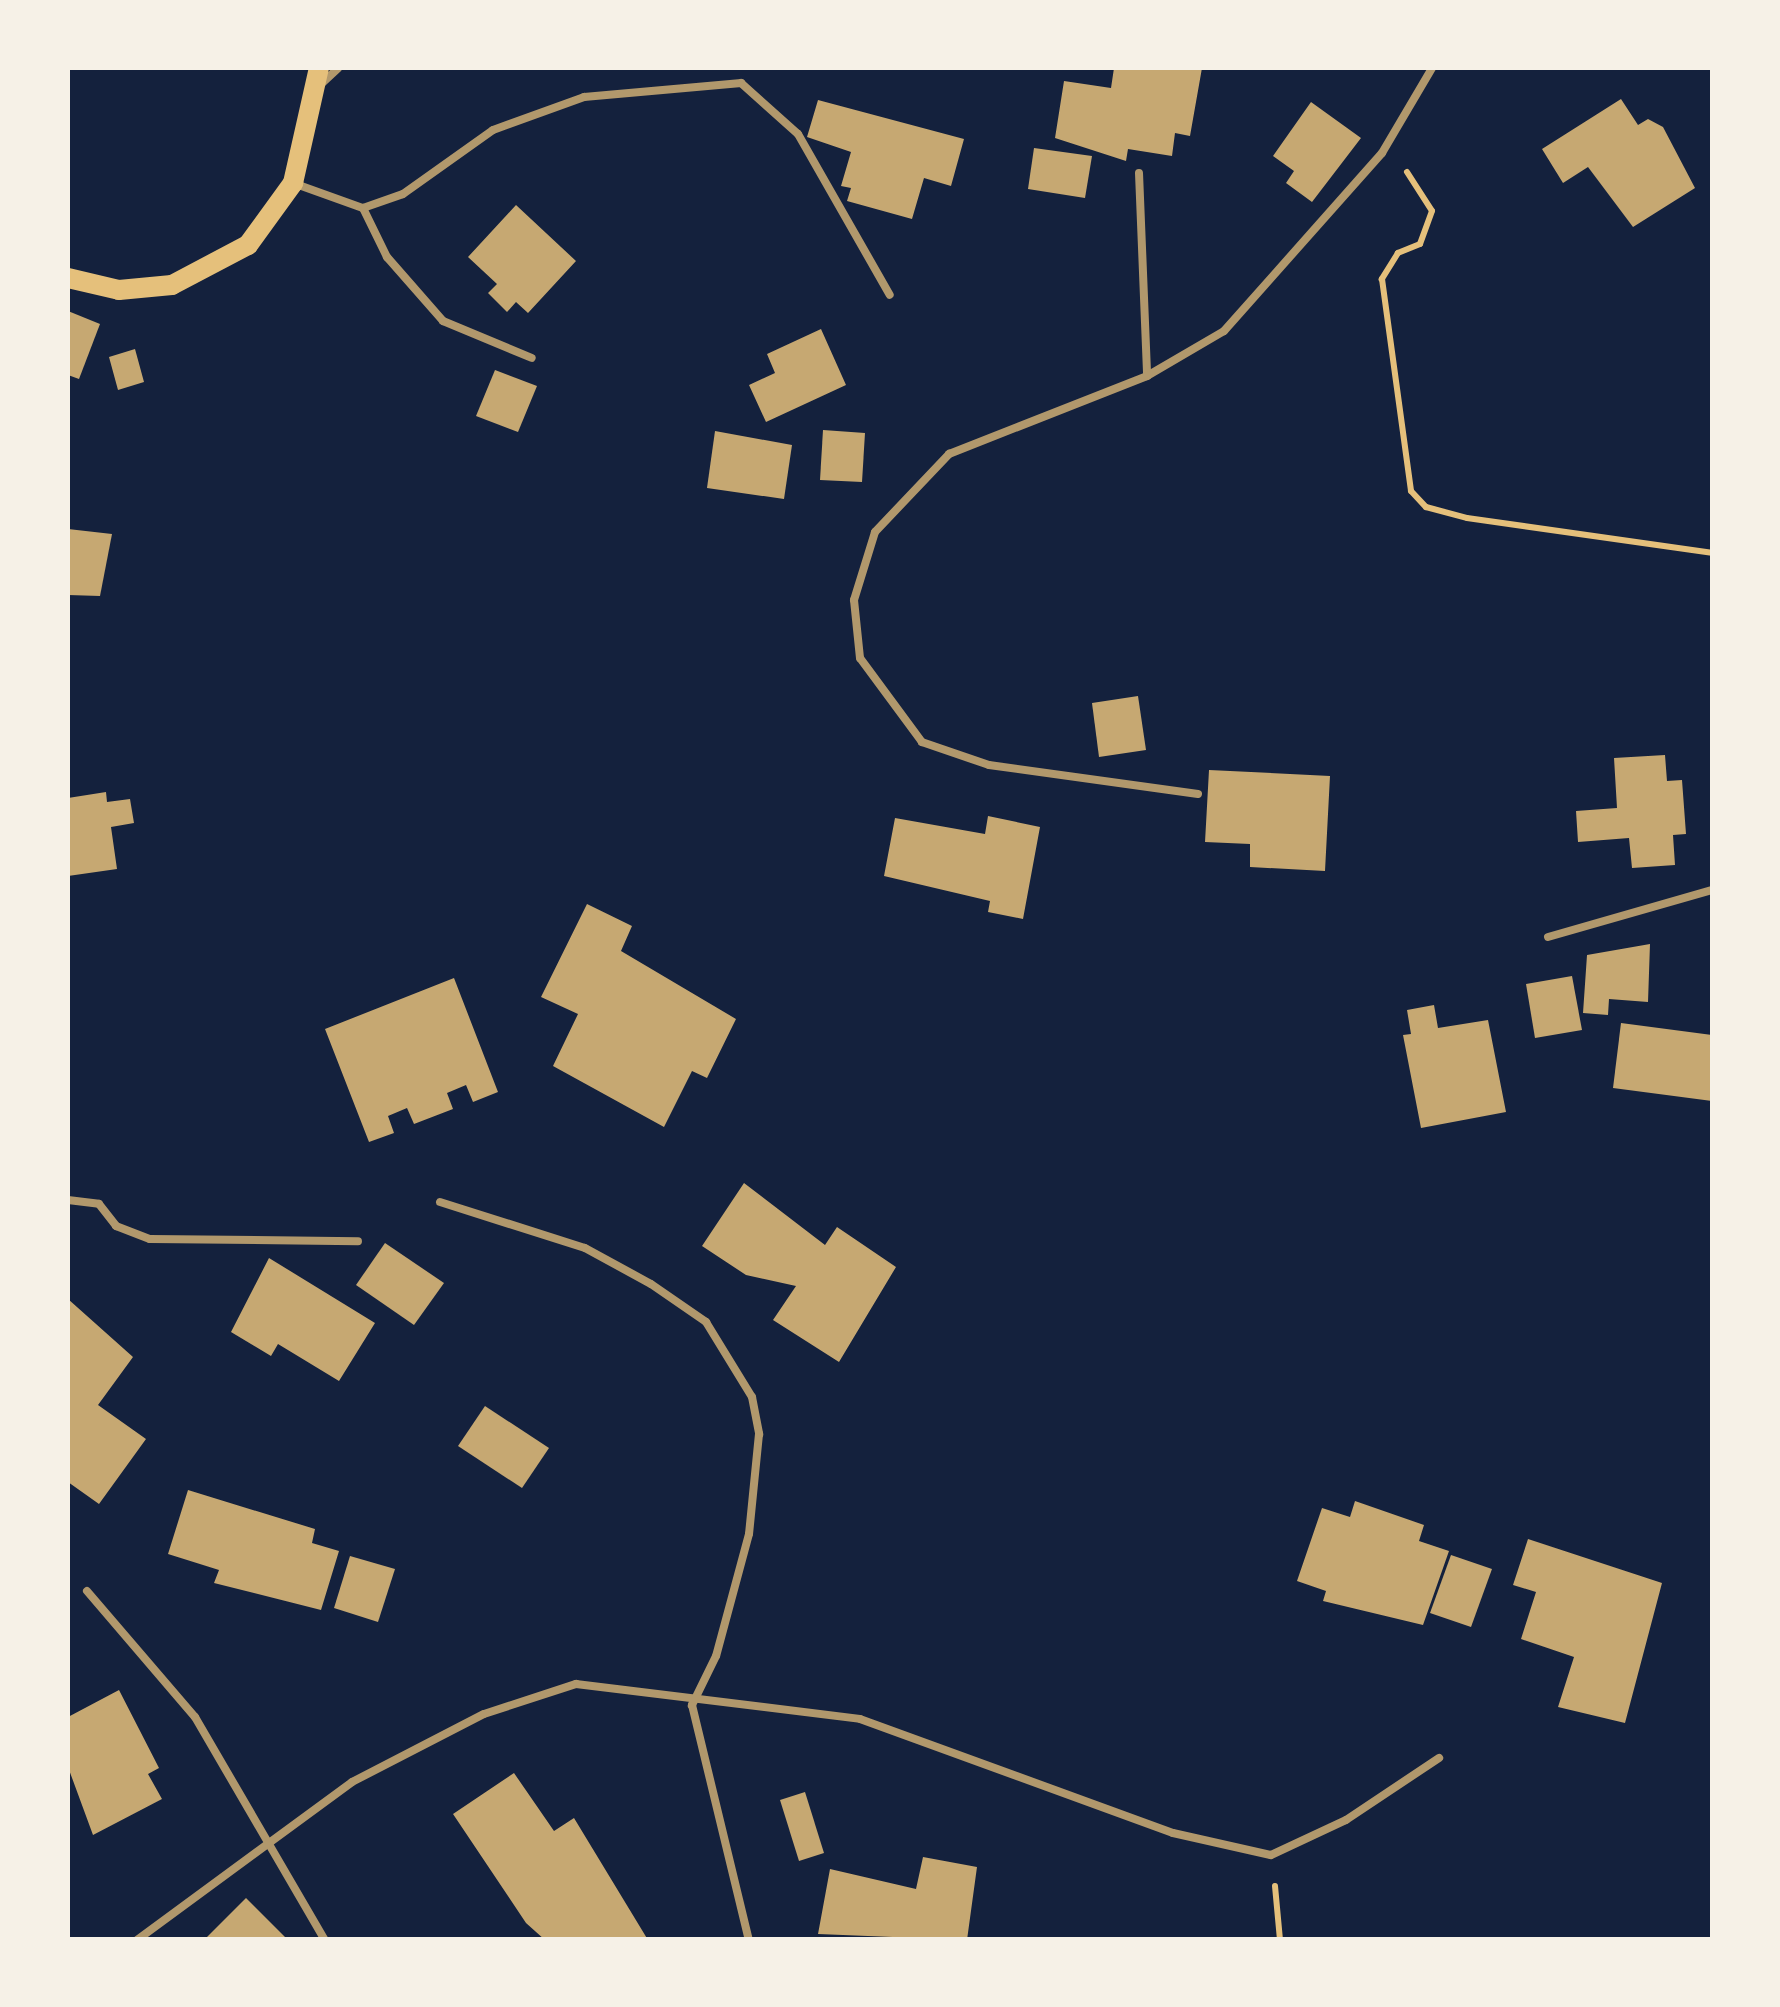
<!DOCTYPE html>
<style>
body{margin:0}
#map{position:relative;width:1780px;height:2007px;overflow:hidden;background:#14213d;font-family:"Varela Round",sans-serif}
div>[style]{position:absolute}
.building>*{inset:0;background:#c6a872}
.path>*{height:6px;margin:-3px;padding:0 3px;transform-origin:3px;border-radius:3px;background:#e5c07b}
.service>*{height:8px;margin:-4px;padding:0 4px;transform-origin:4px;border-radius:4px;background:#b1986c}
.secondary>*{height:20px;margin:-10px;padding:0 10px;transform-origin:10px;border-radius:10px;background:#e5c07b}
span{translate:-50% -50%;white-space:nowrap;text-align:center;line-height:1.15;-webkit-text-stroke:10px #f6f1e7;paint-order:stroke}
.frame{position:absolute;inset:0;border:70px solid #f6f1e7;pointer-events:none}
</style>
<div id="map">
<div class="building">
<div style="clip-path:polygon(1114px 68px,1202px 68px,1190px 136px,1175px 133px,1172px 156px,1128px 149px,1126px 161px,1055px 138px,1064px 81px,1111px 88px)"></div>
<div style="clip-path:polygon(1621px 99px,1638px 125px,1648px 119px,1663px 127px,1695px 188px,1633px 227px,1588px 167px,1563px 183px,1542px 149px)"></div>
<div style="clip-path:polygon(818px 100px,964px 139px,951px 186px,924px 178px,912px 219px,847px 201px,851px 188px,841px 186px,851px 152px,807px 137px)"></div>
<div style="clip-path:polygon(1311px 102px,1361px 138px,1312px 202px,1286px 183px,1294px 171px,1273px 156px)"></div>
<div style="clip-path:polygon(1034px 148px,1092px 156px,1085px 198px,1028px 189px)"></div>
<div style="clip-path:polygon(516px 205px,576px 261px,528px 313px,516px 302px,507px 312px,488px 293px,497px 284px,468px 257px)"></div>
<div style="clip-path:polygon(68px 311px,100px 324px,79px 379px,68px 375px)"></div>
<div style="clip-path:polygon(821px 329px,846px 385px,766px 422px,749px 385px,775px 373px,767px 354px)"></div>
<div style="clip-path:polygon(135px 349px,144px 382px,118px 390px,109px 357px)"></div>
<div style="clip-path:polygon(495px 370px,537px 386px,518px 432px,476px 416px)"></div>
<div style="clip-path:polygon(823px 430px,865px 433px,862px 482px,820px 480px)"></div>
<div style="clip-path:polygon(715px 431px,792px 445px,784px 499px,707px 488px)"></div>
<div style="clip-path:polygon(68px 529px,112px 534px,100px 596px,68px 595px)"></div>
<div style="clip-path:polygon(1138px 696px,1146px 750px,1099px 757px,1092px 703px)"></div>
<div style="clip-path:polygon(1665px 755px,1667px 781px,1682px 780px,1686px 834px,1673px 835px,1675px 865px,1632px 868px,1629px 838px,1578px 842px,1576px 811px,1617px 808px,1614px 758px)"></div>
<div style="clip-path:polygon(1209px 770px,1330px 776px,1325px 871px,1250px 867px,1250px 844px,1205px 842px)"></div>
<div style="clip-path:polygon(106px 792px,107px 802px,130px 799px,134px 823px,111px 827px,117px 869px,68px 876px,68px 798px)"></div>
<div style="clip-path:polygon(988px 816px,1040px 827px,1023px 919px,988px 912px,990px 901px,884px 876px,895px 818px,985px 834px)"></div>
<div style="clip-path:polygon(587px 904px,632px 926px,621px 951px,736px 1019px,707px 1078px,692px 1071px,664px 1127px,553px 1066px,578px 1014px,541px 997px)"></div>
<div style="clip-path:polygon(1650px 944px,1648px 1002px,1609px 999px,1608px 1015px,1583px 1013px,1587px 955px)"></div>
<div style="clip-path:polygon(1572px 976px,1582px 1030px,1535px 1038px,1526px 984px)"></div>
<div style="clip-path:polygon(454px 978px,498px 1092px,473px 1102px,466px 1085px,447px 1093px,453px 1109px,414px 1124px,407px 1108px,388px 1116px,394px 1133px,369px 1142px,325px 1029px)"></div>
<div style="clip-path:polygon(1434px 1005px,1438px 1028px,1488px 1020px,1506px 1112px,1421px 1128px,1403px 1035px,1411px 1034px,1407px 1010px)"></div>
<div style="clip-path:polygon(1621px 1023px,1712px 1035px,1712px 1101px,1613px 1088px)"></div>
<div style="clip-path:polygon(744px 1183px,825px 1245px,837px 1227px,896px 1267px,839px 1362px,773px 1320px,796px 1286px,746px 1275px,702px 1246px)"></div>
<div style="clip-path:polygon(385px 1243px,444px 1283px,414px 1325px,356px 1285px)"></div>
<div style="clip-path:polygon(269px 1258px,375px 1323px,339px 1381px,278px 1344px,271px 1356px,231px 1332px)"></div>
<div style="clip-path:polygon(68px 1299px,133px 1357px,98px 1405px,146px 1439px,99px 1504px,68px 1482px)"></div>
<div style="clip-path:polygon(485px 1406px,549px 1448px,522px 1488px,458px 1446px)"></div>
<div style="clip-path:polygon(188px 1490px,315px 1529px,312px 1543px,339px 1551px,321px 1610px,214px 1583px,219px 1570px,168px 1554px)"></div>
<div style="clip-path:polygon(1355px 1501px,1424px 1525px,1419px 1541px,1449px 1551px,1423px 1625px,1323px 1601px,1326px 1591px,1297px 1581px,1322px 1508px,1350px 1517px)"></div>
<div style="clip-path:polygon(1528px 1539px,1662px 1583px,1625px 1723px,1558px 1707px,1574px 1657px,1521px 1639px,1536px 1592px,1513px 1585px)"></div>
<div style="clip-path:polygon(1451px 1555px,1492px 1569px,1471px 1627px,1430px 1613px)"></div>
<div style="clip-path:polygon(350px 1556px,395px 1569px,378px 1622px,334px 1608px)"></div>
<div style="clip-path:polygon(119px 1690px,159px 1768px,148px 1774px,162px 1799px,93px 1835px,68px 1767px,68px 1717px)"></div>
<div style="clip-path:polygon(514px 1773px,554px 1831px,574px 1818px,648px 1940px,545px 1940px,526px 1923px,453px 1814px)"></div>
<div style="clip-path:polygon(805px 1792px,824px 1853px,799px 1861px,780px 1800px)"></div>
<div style="clip-path:polygon(923px 1857px,977px 1867px,967px 1940px,818px 1934px,830px 1869px,916px 1889px)"></div>
<div style="clip-path:polygon(246px 1898px,288px 1940px,204px 1940px)"></div>
</div>
<div class="path">
<div style="left:1407px;top:172px;width:46px;rotate:57.3deg"></div>
<div style="left:1432px;top:211px;width:35px;rotate:110deg"></div>
<div style="left:1420px;top:244px;width:24px;rotate:158deg"></div>
<div style="left:1398px;top:253px;width:31px;rotate:122deg"></div>
<div style="left:1382px;top:279px;width:214px;rotate:82.2deg"></div>
<div style="left:1411px;top:491px;width:22px;rotate:47deg"></div>
<div style="left:1426px;top:507px;width:42px;rotate:15deg"></div>
<div style="left:1467px;top:518px;width:247px;rotate:8.1deg"></div>
<div style="left:1275px;top:1886px;width:54px;rotate:84.7deg"></div>
</div>
<div class="service">
<div style="left:320px;top:85px;width:25px;rotate:-43deg"></div>
<div style="left:1139px;top:173px;width:203px;rotate:87.7deg"></div>
<div style="left:293px;top:183px;width:74px;rotate:19.7deg"></div>
<div style="left:363px;top:208px;width:42px;rotate:-19.3deg"></div>
<div style="left:403px;top:194px;width:110px;rotate:-35.4deg"></div>
<div style="left:493px;top:130px;width:97px;rotate:-19.9deg"></div>
<div style="left:584px;top:97px;width:158px;rotate:-5.1deg"></div>
<div style="left:741px;top:83px;width:76px;rotate:41.8deg"></div>
<div style="left:798px;top:134px;width:185px;rotate:60.3deg"></div>
<div style="left:363px;top:208px;width:55px;rotate:63.9deg"></div>
<div style="left:387px;top:257px;width:85px;rotate:48.8deg"></div>
<div style="left:443px;top:321px;width:96px;rotate:22.6deg"></div>
<div style="left:1198px;top:794px;width:211px;rotate:-172.1deg"></div>
<div style="left:989px;top:765px;width:71px;rotate:-161.1deg"></div>
<div style="left:922px;top:742px;width:104px;rotate:-126.4deg"></div>
<div style="left:860px;top:658px;width:58px;rotate:-95.9deg"></div>
<div style="left:854px;top:600px;width:71px;rotate:-72.8deg"></div>
<div style="left:875px;top:532px;width:108px;rotate:-46.5deg"></div>
<div style="left:949px;top:454px;width:213px;rotate:-21.5deg"></div>
<div style="left:1147px;top:376px;width:89px;rotate:-30.3deg"></div>
<div style="left:1224px;top:331px;width:238px;rotate:-48.4deg"></div>
<div style="left:1382px;top:153px;width:99px;rotate:-59.5deg"></div>
<div style="left:1548px;top:937px;width:171px;rotate:-16deg"></div>
<div style="left:68px;top:1200px;width:31px;rotate:7deg"></div>
<div style="left:99px;top:1204px;width:28px;rotate:52deg"></div>
<div style="left:116px;top:1226px;width:36px;rotate:21deg"></div>
<div style="left:150px;top:1239px;width:208px;rotate:0.6deg"></div>
<div style="left:440px;top:1202px;width:152px;rotate:17.6deg"></div>
<div style="left:585px;top:1248px;width:75px;rotate:28.6deg"></div>
<div style="left:651px;top:1284px;width:67px;rotate:34.6deg"></div>
<div style="left:706px;top:1322px;width:88px;rotate:58.5deg"></div>
<div style="left:752px;top:1397px;width:38px;rotate:79deg"></div>
<div style="left:759px;top:1434px;width:100px;rotate:95.7deg"></div>
<div style="left:749px;top:1534px;width:126px;rotate:105.1deg"></div>
<div style="left:716px;top:1656px;width:55px;rotate:116.1deg"></div>
<div style="left:692px;top:1705px;width:242px;rotate:76.4deg"></div>
<div style="left:87px;top:1591px;width:166px;rotate:49.4deg"></div>
<div style="left:195px;top:1717px;width:258px;rotate:59.8deg"></div>
<div style="left:137px;top:1940px;width:267px;rotate:-36.3deg"></div>
<div style="left:352px;top:1782px;width:148px;rotate:-27.3deg"></div>
<div style="left:484px;top:1714px;width:97px;rotate:-18.1deg"></div>
<div style="left:576px;top:1684px;width:286px;rotate:7deg"></div>
<div style="left:860px;top:1719px;width:333px;rotate:20deg"></div>
<div style="left:1173px;top:1833px;width:100px;rotate:12.7deg"></div>
<div style="left:1271px;top:1855px;width:83px;rotate:-25deg"></div>
<div style="left:1346px;top:1820px;width:112px;rotate:-33.7deg"></div>
</div>
<div class="secondary">
<div style="left:68px;top:278px;width:52px;rotate:13.2deg"></div>
<div style="left:119px;top:290px;width:53px;rotate:-5.4deg"></div>
<div style="left:172px;top:285px;width:86px;rotate:-27.8deg"></div>
<div style="left:248px;top:245px;width:77px;rotate:-54deg"></div>
<div style="left:293px;top:183px;width:118px;rotate:-77.3deg"></div>
</div>
<div class="frame"></div>
</div>
